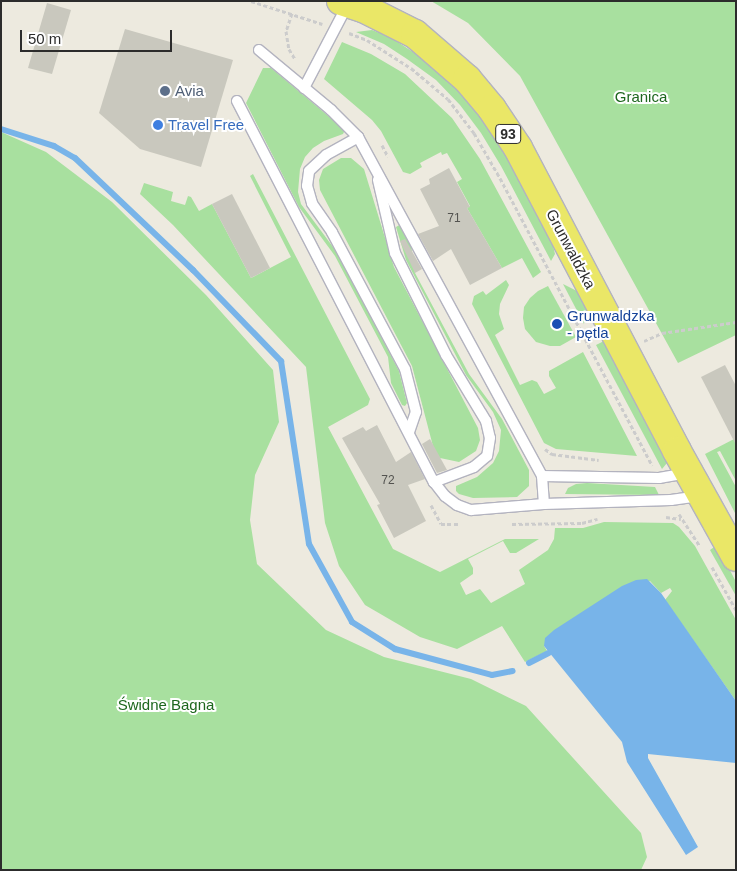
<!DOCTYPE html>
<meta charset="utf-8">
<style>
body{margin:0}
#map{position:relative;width:737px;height:871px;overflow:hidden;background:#edeadf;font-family:Helvetica,sans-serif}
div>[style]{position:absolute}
.green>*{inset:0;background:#a8e09f}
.water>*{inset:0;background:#78b4e9}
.stream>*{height:6px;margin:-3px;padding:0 3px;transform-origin:3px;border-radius:3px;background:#78b4e9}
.building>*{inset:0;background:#c9c8be}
.path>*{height:3px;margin-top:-1.5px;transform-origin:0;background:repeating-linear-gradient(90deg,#ccc 0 4px,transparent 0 6.5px)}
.roads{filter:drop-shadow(1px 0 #b3b3bf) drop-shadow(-1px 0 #b3b3bf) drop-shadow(0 1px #b3b3bf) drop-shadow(0 -1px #b3b3bf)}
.service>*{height:10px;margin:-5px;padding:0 5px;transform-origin:5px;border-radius:5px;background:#fff}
.primary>*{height:28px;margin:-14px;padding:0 14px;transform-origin:14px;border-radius:14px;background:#eae767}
.dots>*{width:14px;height:14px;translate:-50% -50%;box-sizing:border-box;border:2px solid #fff;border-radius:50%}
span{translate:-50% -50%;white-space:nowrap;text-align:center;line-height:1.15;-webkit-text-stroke:4px #fff;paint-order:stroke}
.number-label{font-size:12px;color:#535350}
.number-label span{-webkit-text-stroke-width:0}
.shield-label span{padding:1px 4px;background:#fff;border:1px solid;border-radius:4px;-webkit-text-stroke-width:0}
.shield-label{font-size:14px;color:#2c2c2c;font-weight:700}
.service-label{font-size:15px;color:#4e5e75}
.left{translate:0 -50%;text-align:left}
.park-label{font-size:15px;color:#1e671e}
.shop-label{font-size:15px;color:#366cbe}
.street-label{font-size:15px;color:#2c2c2c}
.transit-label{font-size:15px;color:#164399}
.frame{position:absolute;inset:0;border:2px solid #2c2c2c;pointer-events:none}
.scale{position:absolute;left:20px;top:30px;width:152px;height:22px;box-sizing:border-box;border:2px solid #2c2c2c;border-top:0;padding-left:6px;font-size:15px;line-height:18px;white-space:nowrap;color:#2c2c2c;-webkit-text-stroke:4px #fff;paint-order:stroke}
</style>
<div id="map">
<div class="green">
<div style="clip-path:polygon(431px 1px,736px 1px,736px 335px,678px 363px,520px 76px,468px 23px)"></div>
<div style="clip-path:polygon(372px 30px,390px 37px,433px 65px,450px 80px,482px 117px,508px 157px,551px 237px,555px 254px,551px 261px,501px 166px,481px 133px,460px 105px,436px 80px,407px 59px,384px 44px,356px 32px)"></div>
<div style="clip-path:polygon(342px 42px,371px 54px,405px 74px,452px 118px,480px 159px,541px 272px,533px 278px,522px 258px,502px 268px,467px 208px,470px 206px,457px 182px,462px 179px,447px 153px,442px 155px,441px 152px,420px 163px,422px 167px,410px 174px,403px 172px,381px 131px,372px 120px,324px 79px)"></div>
<div style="clip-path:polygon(263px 68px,271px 68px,345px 130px,343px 134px,324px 141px,313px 148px,305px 157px,300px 169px,298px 192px,301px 204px,336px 251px,399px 371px,407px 403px,405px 406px,402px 405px,391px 383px,388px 357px,335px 256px,299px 207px,246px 103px)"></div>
<div style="clip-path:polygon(1px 132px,46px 152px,112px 202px,206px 295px,273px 370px,279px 422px,255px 475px,250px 520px,257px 564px,326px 630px,384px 657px,471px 679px,526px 706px,641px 833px,647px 857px,641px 870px,1px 870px)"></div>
<div style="clip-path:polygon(341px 158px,351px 158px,364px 169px,394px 267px,478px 428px,480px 440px,476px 451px,459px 462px,440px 458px,434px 450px,412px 366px,320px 190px,319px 180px,323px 169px)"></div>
<div style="clip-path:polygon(253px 174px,370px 399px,368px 405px,328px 427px,393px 549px,440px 572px,505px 539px,539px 539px,516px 553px,510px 553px,503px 541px,468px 559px,473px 568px,473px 574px,460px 583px,466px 595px,480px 589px,491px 603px,525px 584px,519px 570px,548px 550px,554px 539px,555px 528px,583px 528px,604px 522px,673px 523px,679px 527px,695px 546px,736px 620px,736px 701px,665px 600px,672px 591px,670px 588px,661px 593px,650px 581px,544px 646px,547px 651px,525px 662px,502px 626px,457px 649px,420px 637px,365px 605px,339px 566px,325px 523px,306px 367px,173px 225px,140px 194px,144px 183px,173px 192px,171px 201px,185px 205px,188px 196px,191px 197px,199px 211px,212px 204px,251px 278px,291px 257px,250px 176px)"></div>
<div style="clip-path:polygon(401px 224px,411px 245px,415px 273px,469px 374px,502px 419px,529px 470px,529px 486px,517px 497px,473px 498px,459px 494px,456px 491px,456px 486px,477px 477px,493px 463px,499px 451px,501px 430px,493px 412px,466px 375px,406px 260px,396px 227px)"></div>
<div style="clip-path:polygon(506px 280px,509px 285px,500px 304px,499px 314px,504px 329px,495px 335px,520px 385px,532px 380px,537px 382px,544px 394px,556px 388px,549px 376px,549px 371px,583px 352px,637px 456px,556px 449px,544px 443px,472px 304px,474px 296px,483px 291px,486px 295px)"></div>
<div style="clip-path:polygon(563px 284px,579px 292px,584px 300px,586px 310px,584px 324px)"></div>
<div style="clip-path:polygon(548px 286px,576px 337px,560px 346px,550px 346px,536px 342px,525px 329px,523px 318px,524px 307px,530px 298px,538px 291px)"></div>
<div style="clip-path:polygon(606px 340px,667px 456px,667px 463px,662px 469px,596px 345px)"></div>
<div style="clip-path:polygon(736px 438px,736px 481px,720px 451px,717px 452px,736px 487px,736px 515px,705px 454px)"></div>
<div style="clip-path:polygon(587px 483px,655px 487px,659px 495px,565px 494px,568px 488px,576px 484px)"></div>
<div style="clip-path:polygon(717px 545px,736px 582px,736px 596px,710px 550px)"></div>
</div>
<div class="water">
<div style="clip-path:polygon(647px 579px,661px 593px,736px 701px,736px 763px,648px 754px,648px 758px,698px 847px,686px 855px,627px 762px,622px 742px,544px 646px,545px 638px,554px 630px,622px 586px,636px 580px)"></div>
</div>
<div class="stream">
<div style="left:1px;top:129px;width:56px;rotate:17.8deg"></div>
<div style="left:54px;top:146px;width:24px;rotate:30deg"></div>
<div style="left:75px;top:158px;width:163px;rotate:43.5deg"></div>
<div style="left:193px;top:270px;width:127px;rotate:46deg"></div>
<div style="left:281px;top:361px;width:185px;rotate:81.3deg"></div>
<div style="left:309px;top:544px;width:89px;rotate:61.1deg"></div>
<div style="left:352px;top:622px;width:51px;rotate:32.1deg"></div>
<div style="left:395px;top:649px;width:100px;rotate:15deg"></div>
<div style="left:492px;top:675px;width:21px;rotate:-11deg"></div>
<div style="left:529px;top:663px;width:22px;rotate:-27deg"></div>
</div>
<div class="building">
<div style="clip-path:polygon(47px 3px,71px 10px,52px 74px,28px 68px)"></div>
<div style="clip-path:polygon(125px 29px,233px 60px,201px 167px,140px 149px,99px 113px)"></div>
<div style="clip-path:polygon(449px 168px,470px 207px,467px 208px,502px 268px,470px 285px,451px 249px,433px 261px,418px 234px,439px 226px,420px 189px,430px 184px,429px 179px)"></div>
<div style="clip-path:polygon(232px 194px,270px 268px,251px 278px,212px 204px)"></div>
<div style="clip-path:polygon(405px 239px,422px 269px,415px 273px,400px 241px)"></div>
<div style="clip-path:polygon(725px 365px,736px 386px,736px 445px,701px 377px)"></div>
<div style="clip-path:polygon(377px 425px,396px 462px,411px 452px,425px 479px,408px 485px,426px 521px,394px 538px,377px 505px,380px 504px,342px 438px,363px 427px,366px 431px)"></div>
<div style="clip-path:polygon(430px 439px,447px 470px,437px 473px,422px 444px)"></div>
</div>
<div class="path">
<div style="left:251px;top:1px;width:75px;rotate:17.9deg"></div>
<div style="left:292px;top:13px;width:19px;rotate:108deg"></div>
<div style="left:286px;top:31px;width:18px;rotate:81deg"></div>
<div style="left:289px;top:49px;width:12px;rotate:59deg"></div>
<div style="left:349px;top:33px;width:19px;rotate:21deg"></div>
<div style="left:367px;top:40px;width:52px;rotate:32.5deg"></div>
<div style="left:411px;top:68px;width:48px;rotate:40deg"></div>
<div style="left:448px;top:99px;width:43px;rotate:52.6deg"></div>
<div style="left:474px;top:133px;width:52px;rotate:60deg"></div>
<div style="left:500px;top:178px;width:325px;rotate:62.1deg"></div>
<div style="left:382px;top:145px;width:13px;rotate:63deg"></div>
<div style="left:644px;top:341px;width:20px;rotate:-24deg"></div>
<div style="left:662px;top:333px;width:75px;rotate:-8.5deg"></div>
<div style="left:545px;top:449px;width:9px;rotate:36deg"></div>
<div style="left:552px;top:454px;width:47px;rotate:7.3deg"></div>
<div style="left:431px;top:505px;width:21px;rotate:62deg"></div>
<div style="left:441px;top:524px;width:19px"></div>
<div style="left:679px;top:514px;width:38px;rotate:57deg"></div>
<div style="left:666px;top:517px;width:15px;rotate:8deg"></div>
<div style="left:512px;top:524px;width:70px;rotate:-0.8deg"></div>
<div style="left:582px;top:523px;width:16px;rotate:-15deg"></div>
<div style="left:712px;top:567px;width:49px;rotate:60.8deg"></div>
</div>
<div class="roads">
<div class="service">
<div style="left:259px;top:50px;width:94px;rotate:39.8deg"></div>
<div style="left:331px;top:110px;width:38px;rotate:45deg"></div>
<div style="left:304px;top:88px;width:95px;rotate:-62.4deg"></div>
<div style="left:237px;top:101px;width:429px;rotate:62.7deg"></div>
<div style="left:434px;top:482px;width:18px;rotate:52deg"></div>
<div style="left:445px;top:496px;width:15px;rotate:37deg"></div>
<div style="left:457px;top:505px;width:15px;rotate:20deg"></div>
<div style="left:471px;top:510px;width:73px;rotate:-4.7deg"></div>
<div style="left:544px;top:504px;width:127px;rotate:-1.8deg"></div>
<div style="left:671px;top:500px;width:29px;rotate:-8deg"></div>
<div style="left:378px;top:180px;width:75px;rotate:76.9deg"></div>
<div style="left:395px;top:253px;width:114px;rotate:63.4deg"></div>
<div style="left:446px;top:355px;width:77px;rotate:58.8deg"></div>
<div style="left:486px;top:421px;width:17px;rotate:77deg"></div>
<div style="left:490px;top:438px;width:18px;rotate:99deg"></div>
<div style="left:487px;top:456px;width:17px;rotate:140deg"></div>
<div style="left:474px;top:467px;width:43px;rotate:159.4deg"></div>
<div style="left:409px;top:432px;width:21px;rotate:-71deg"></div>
<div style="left:416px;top:412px;width:44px;rotate:-104.3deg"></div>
<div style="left:405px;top:369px;width:155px;rotate:-118.1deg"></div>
<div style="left:332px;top:232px;width:35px;rotate:-125deg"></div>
<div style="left:312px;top:203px;width:18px;rotate:-106deg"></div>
<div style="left:307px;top:186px;width:15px;rotate:-82deg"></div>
<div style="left:309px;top:171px;width:23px;rotate:-43deg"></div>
<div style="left:326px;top:155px;width:37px;rotate:-29deg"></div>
<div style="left:358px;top:137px;width:386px;rotate:61.5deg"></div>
<div style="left:542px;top:476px;width:117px;rotate:1deg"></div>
<div style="left:659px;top:478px;width:29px;rotate:-10deg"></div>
<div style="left:542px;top:476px;width:28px;rotate:86deg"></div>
</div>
<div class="primary">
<div style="left:341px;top:1px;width:23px;rotate:18deg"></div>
<div style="left:363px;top:8px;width:58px;rotate:26.6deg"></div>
<div style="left:415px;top:34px;width:69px;rotate:40.9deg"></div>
<div style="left:467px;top:79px;width:39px;rotate:50deg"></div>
<div style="left:492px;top:109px;width:47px;rotate:56.3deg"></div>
<div style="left:518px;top:148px;width:342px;rotate:62.3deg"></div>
<div style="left:677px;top:451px;width:121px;rotate:60.9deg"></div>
</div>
</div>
<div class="dots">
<div style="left:165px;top:91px;background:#5c6f8a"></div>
<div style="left:158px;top:125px;background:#3f7fe0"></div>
<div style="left:557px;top:324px;background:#1a4fb4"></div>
</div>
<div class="number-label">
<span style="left:454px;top:219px">71</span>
<span style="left:388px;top:481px">72</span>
</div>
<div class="shield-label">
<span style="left:508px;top:134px">93</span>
</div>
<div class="service-label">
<span class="left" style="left:175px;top:91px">Avia</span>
</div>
<div class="park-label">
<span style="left:641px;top:97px">Granica</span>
<span style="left:166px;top:705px">Świdne Bagna</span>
</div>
<div class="shop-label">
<span class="left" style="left:168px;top:125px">Travel Free</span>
</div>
<div class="street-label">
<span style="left:571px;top:249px;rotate:62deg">Grunwaldzka</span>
</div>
<div class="transit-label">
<span class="left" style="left:567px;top:324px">Grunwaldzka<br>- pętla</span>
</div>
<div class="frame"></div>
<div class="scale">50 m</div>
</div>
